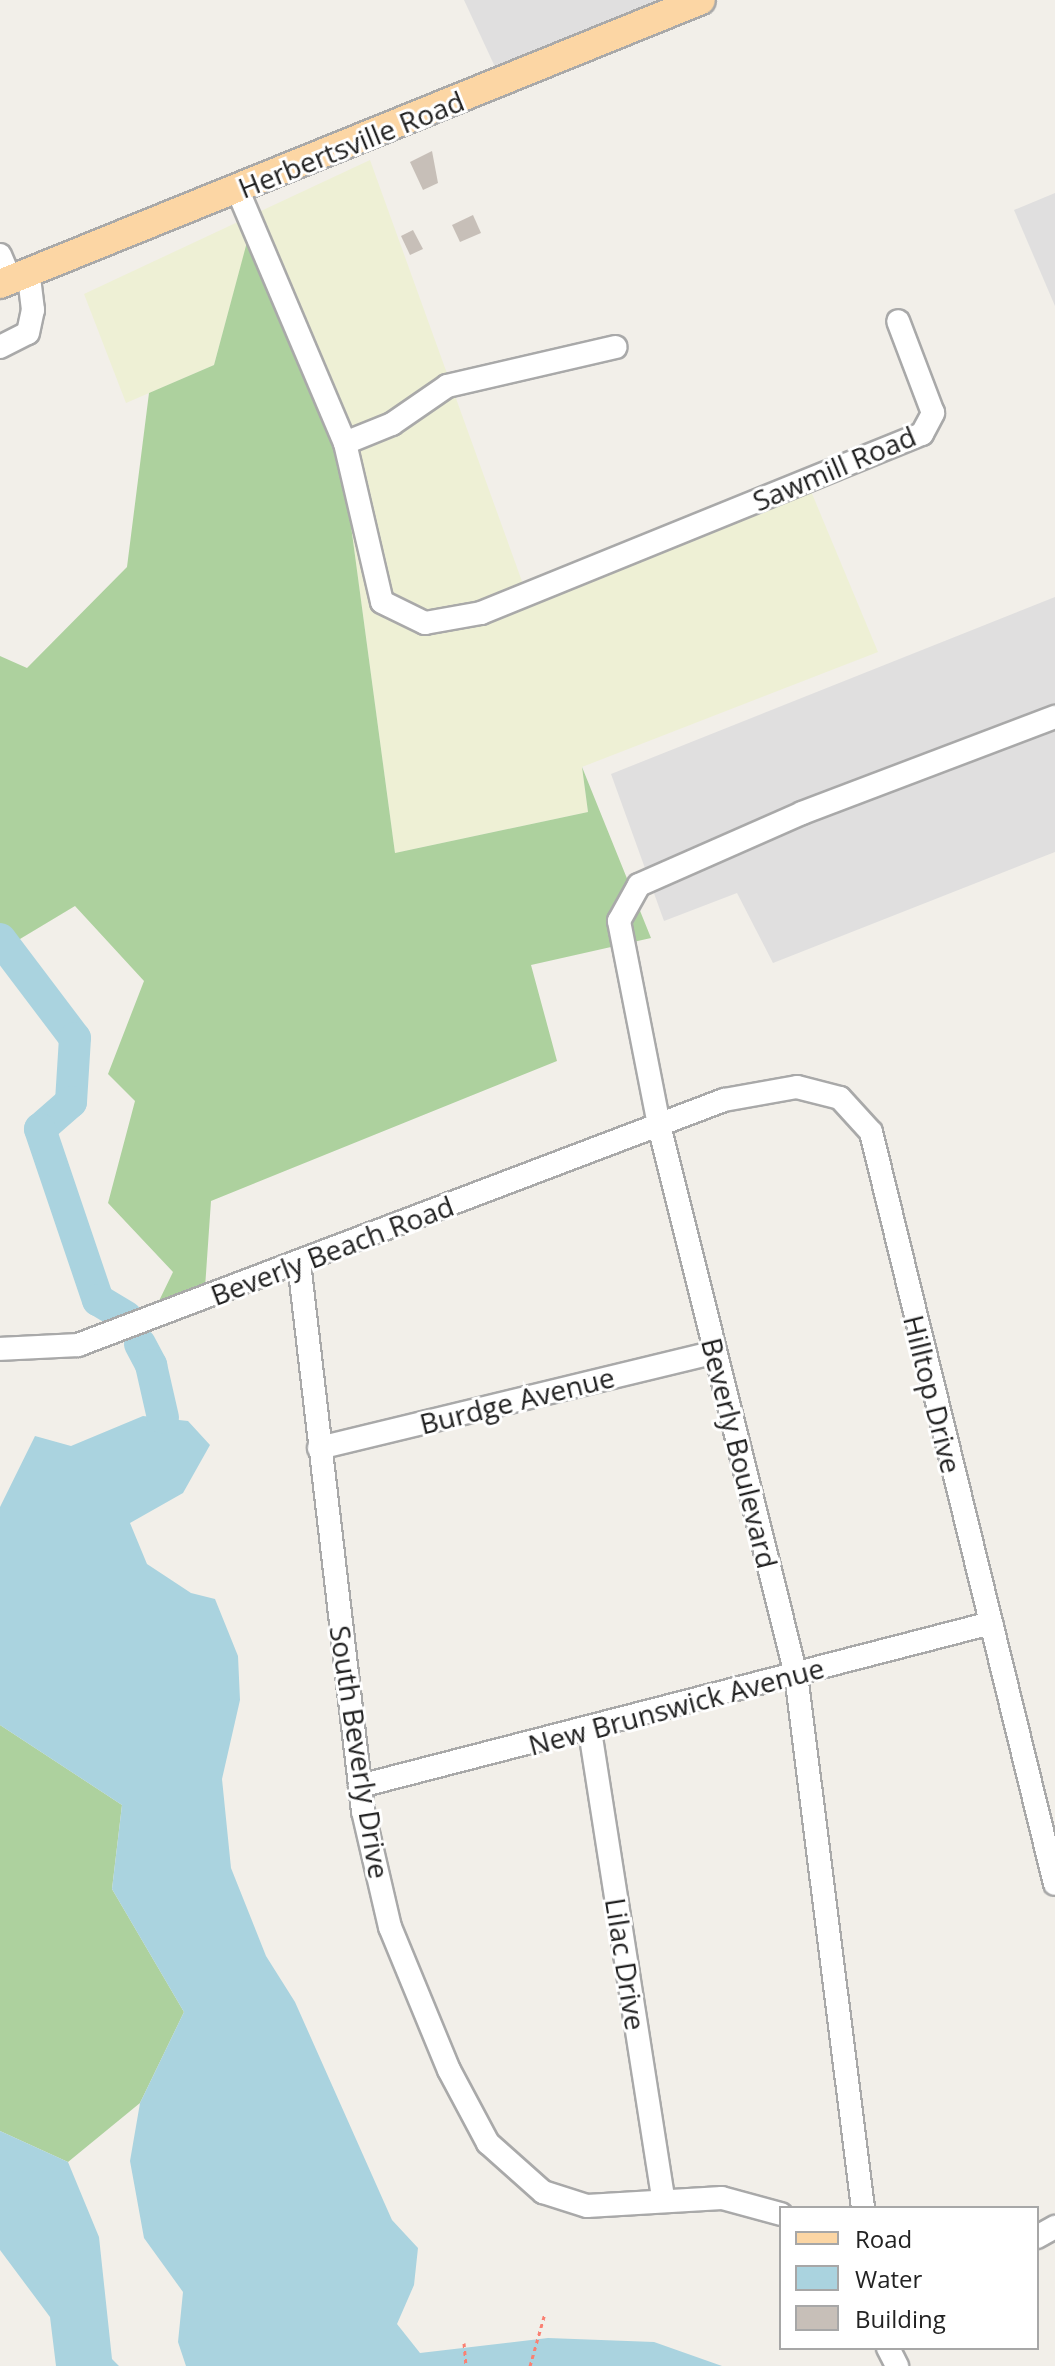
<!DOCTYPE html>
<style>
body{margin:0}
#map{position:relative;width:1055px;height:2366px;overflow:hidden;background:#f2efe9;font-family:"Open Sans",sans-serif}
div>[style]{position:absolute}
.residential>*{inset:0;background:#e0dfdf}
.farmland>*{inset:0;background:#eef0d5}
.forest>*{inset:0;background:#add19e}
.water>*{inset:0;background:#aad3df}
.river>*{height:32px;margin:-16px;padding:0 16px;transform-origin:16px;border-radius:16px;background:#aad3df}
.building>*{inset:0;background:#c7bfb8}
.path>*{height:3px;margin-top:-1.5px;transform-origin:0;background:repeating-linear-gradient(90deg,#fa8072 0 4px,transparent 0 8px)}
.roads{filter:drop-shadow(2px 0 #a9a9a9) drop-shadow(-2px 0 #a9a9a9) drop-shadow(0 2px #a9a9a9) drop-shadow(0 -2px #a9a9a9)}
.minor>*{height:22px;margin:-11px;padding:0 11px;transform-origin:11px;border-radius:11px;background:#fff}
.major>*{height:28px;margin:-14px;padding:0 14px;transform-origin:14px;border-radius:14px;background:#fcd6a4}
span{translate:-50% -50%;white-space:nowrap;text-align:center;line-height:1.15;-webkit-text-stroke:6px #fff;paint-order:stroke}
.street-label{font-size:28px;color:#222}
.legend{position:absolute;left:779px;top:2206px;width:260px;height:144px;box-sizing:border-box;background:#fff;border:2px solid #a7a7a7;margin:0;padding:10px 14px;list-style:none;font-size:24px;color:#222}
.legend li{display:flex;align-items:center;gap:16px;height:40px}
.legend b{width:40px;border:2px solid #a7a7a7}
</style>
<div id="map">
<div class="residential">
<div style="clip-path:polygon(464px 0,657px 0,496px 69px)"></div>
<div style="clip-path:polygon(1055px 193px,1055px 306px,1014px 210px)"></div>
<div style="clip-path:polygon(1055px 597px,1055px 852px,773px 963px,737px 893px,664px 921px,611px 774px)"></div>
</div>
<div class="farmland">
<div style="clip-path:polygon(370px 160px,528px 598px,808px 484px,878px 652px,582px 767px,588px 812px,395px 853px,340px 444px,247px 244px,214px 365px,126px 403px,84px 294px)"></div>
</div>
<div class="forest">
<div style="clip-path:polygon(247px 242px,340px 444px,395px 853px,588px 812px,582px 767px,651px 938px,531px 965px,557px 1061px,211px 1201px,205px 1288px,157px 1305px,173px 1272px,108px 1203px,135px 1101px,108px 1074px,144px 981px,75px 906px,10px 945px,0 930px,0 656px,27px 668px,127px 567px,149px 393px,214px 365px)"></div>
<div style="clip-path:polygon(0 1725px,122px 1805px,112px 1889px,184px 2012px,140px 2103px,68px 2162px,0 2131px)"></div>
</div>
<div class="water">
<div style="clip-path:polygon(143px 1416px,188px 1421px,210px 1445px,183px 1493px,130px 1523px,147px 1564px,191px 1593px,215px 1599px,238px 1656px,240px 1700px,222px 1779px,231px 1868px,266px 1956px,295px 2002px,392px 2220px,418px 2248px,414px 2285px,397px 2324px,420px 2353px,548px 2338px,654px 2342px,722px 2366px,186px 2366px,178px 2342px,183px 2292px,144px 2238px,130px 2161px,140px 2103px,184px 2012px,112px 1889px,122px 1805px,0 1725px,0 1507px,35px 1436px,71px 1446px)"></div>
<div style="clip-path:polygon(0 2131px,68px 2162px,99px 2237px,112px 2359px,119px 2366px,56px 2366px,50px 2317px,0 2250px)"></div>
</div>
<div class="river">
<div style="left:0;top:939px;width:124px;rotate:52.9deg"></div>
<div style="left:75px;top:1038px;width:64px;rotate:93.6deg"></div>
<div style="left:71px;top:1102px;width:41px;rotate:138.9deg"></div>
<div style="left:40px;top:1129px;width:181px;rotate:71.3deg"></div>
<div style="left:98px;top:1300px;width:33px;rotate:31deg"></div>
<div style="left:140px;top:1344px;width:24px;rotate:62deg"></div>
<div style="left:151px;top:1365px;width:54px;rotate:77.2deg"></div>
</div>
<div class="building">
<div style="clip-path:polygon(432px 151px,438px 183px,423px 190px,410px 162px)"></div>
<div style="clip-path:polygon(473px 215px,481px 233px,460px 242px,452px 225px)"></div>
<div style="clip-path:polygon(413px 230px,423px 249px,410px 255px,401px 236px)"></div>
</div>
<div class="path">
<div style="left:464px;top:2343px;width:23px;rotate:85deg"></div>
<div style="left:530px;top:2366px;width:55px;rotate:-74.2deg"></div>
</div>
<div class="roads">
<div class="minor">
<div style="left:238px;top:191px;width:274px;rotate:67deg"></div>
<div style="left:345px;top:443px;width:163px;rotate:76.9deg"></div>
<div style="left:382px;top:602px;width:48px;rotate:26deg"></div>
<div style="left:425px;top:623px;width:57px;rotate:-10.1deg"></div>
<div style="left:481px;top:613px;width:476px;rotate:-22.1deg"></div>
<div style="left:922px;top:434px;width:24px;rotate:-62deg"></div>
<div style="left:933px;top:413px;width:98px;rotate:-110.8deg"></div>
<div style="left:0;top:255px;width:26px;rotate:67deg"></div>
<div style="left:0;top:347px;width:31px;rotate:-27deg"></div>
<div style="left:28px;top:333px;width:24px;rotate:-78deg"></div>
<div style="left:33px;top:310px;width:38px;rotate:-97deg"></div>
<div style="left:345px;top:443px;width:51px;rotate:-22deg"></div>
<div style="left:392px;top:424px;width:67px;rotate:-34.6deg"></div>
<div style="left:447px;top:386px;width:173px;rotate:-13deg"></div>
<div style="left:299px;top:1263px;width:552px;rotate:83.34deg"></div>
<div style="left:363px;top:1811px;width:119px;rotate:76.9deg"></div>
<div style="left:390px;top:1927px;width:155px;rotate:67.6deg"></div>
<div style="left:449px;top:2070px;width:83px;rotate:61.9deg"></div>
<div style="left:488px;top:2143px;width:74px;rotate:41.7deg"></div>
<div style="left:543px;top:2192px;width:46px;rotate:17.7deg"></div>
<div style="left:587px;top:2206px;width:135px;rotate:-3.4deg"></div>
<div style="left:722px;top:2198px;width:61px;rotate:15.2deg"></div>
<div style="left:0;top:1349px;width:78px;rotate:-2.9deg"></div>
<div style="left:78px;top:1345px;width:691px;rotate:-20.77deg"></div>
<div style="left:724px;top:1100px;width:74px;rotate:-10.1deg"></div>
<div style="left:797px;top:1087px;width:44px;rotate:14.3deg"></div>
<div style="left:840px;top:1098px;width:46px;rotate:47.6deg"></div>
<div style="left:871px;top:1132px;width:774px;rotate:76.25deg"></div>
<div style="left:319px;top:1448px;width:407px;rotate:-13.6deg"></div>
<div style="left:590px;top:1731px;width:473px;rotate:81.1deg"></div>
<div style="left:360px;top:1786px;width:652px;rotate:-14.48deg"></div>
<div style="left:863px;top:2208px;width:537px;rotate:-97.16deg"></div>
<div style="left:796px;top:1675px;width:567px;rotate:-103.99deg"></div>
<div style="left:659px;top:1125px;width:208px;rotate:-101.1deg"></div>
<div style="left:619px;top:921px;width:41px;rotate:-60.9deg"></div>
<div style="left:639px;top:885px;width:178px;rotate:-23.8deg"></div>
<div style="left:802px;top:813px;width:271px;rotate:-20.8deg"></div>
<div style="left:1037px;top:2237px;width:21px;rotate:-29deg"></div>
<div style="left:888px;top:2348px;width:20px;rotate:63deg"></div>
</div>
<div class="major">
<div style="left:0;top:284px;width:756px;rotate:-22.05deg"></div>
</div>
</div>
<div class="street-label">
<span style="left:351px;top:144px;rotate:-22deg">Herbertsville Road</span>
<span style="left:834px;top:468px;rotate:-23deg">Sawmill Road</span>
<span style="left:332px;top:1250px;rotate:-21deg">Beverly Beach Road</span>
<span style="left:933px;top:1394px;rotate:76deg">Hilltop Drive</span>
<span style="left:517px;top:1400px;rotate:-14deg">Burdge Avenue</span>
<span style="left:740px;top:1453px;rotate:76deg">Beverly Boulevard</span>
<span style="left:676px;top:1706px;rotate:-15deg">New Brunswick Avenue</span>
<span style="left:360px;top:1752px;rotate:81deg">South Beverly Drive</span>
<span style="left:626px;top:1964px;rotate:81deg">Lilac Drive</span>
</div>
<ul class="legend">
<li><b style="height:10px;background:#fcd6a4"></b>Road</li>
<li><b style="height:22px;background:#aad3df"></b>Water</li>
<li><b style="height:22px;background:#c7bfb8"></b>Building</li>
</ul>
</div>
